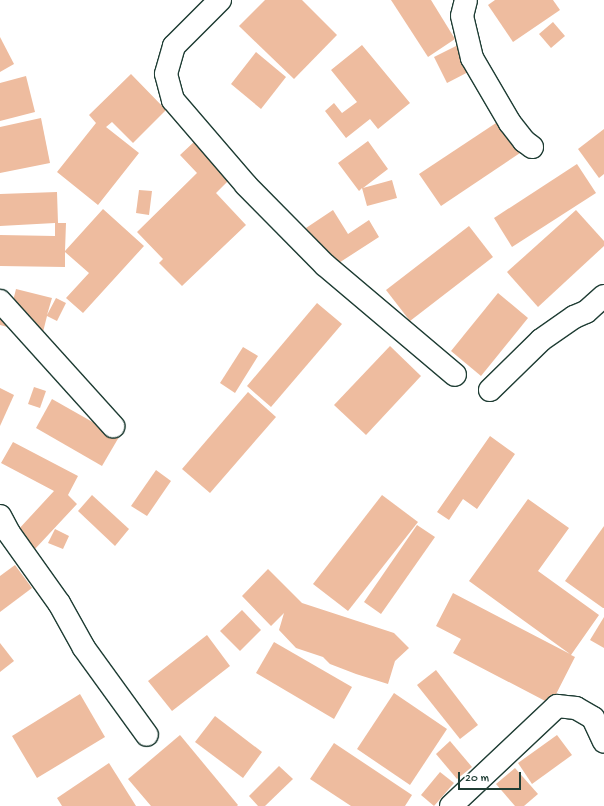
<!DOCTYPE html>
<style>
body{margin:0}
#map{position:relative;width:604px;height:806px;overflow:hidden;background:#fff;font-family:"Gochi Hand",sans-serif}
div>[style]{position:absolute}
.building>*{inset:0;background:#eebc9f}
.roads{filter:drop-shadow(1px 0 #1f3d34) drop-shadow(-1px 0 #1f3d34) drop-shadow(0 1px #1f3d34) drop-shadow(0 -1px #1f3d34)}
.minor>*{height:22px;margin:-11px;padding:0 11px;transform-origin:11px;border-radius:11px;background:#fff}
span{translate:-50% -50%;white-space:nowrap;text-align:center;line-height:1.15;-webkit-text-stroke:3px #fff;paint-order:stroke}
.scale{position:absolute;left:458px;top:772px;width:63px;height:18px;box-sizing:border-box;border:2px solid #1f3d34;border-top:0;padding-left:5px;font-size:12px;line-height:14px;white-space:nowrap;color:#1f3d34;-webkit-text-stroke:3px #fff;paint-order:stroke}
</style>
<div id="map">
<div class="building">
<div style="clip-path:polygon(265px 0,302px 0,337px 35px,294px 79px,239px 26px)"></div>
<div style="clip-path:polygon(391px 0,431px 0,455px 39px,428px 57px)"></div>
<div style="clip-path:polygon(495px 0,553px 0,560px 10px,513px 42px,488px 5px)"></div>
<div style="clip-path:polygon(553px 22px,565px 36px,551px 48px,539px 34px)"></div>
<div style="clip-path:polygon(0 37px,14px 64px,0 72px)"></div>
<div style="clip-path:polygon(464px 42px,476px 68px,447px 83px,434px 57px)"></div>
<div style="clip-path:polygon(362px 45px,410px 103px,378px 129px,370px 119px,346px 138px,325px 111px,334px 103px,342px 113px,357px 102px,331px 70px)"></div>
<div style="clip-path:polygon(256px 52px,286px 77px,261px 109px,231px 84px)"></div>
<div style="clip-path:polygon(131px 74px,166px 110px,133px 143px,112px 122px,106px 127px,139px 153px,98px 205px,57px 172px,96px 123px,89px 115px)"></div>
<div style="clip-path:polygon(26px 76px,35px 112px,0 121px,0 83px)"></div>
<div style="clip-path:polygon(41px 118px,50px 163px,0 173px,0 127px)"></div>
<div style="clip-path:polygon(499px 121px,520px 153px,441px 206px,419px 174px)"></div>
<div style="clip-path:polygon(604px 129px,604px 174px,599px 178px,578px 149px)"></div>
<div style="clip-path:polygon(195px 141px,230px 179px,216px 193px,246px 225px,182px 286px,159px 263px,163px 259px,137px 232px,197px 173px,180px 155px)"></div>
<div style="clip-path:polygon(368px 141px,388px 169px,363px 188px,392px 180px,397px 198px,367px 206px,362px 188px,359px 191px,338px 163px)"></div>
<div style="clip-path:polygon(577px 164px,596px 193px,512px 247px,494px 218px)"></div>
<div style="clip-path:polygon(139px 190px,152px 191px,149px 215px,136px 213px)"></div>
<div style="clip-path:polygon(57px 192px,58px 223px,66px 223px,65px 251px,103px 209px,144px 246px,83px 313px,66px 298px,89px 273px,65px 252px,65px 267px,0 266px,0 235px,55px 236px,55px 223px,0 226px,0 194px)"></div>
<div style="clip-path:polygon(333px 210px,348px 234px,369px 220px,379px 237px,331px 268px,306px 228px)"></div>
<div style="clip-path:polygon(576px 210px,604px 241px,604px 246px,538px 307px,507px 272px)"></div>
<div style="clip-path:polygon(469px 226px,493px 257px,410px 321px,386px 290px)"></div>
<div style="clip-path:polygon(16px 289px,52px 298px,47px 315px,56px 298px,66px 303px,57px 321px,47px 316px,42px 336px,0 325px,0 302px,12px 305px)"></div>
<div style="clip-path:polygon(498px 293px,528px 318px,481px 376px,451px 351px)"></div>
<div style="clip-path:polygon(317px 303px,342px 324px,271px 407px,247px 386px)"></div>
<div style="clip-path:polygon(390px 346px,421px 376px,366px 435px,334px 405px)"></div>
<div style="clip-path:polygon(243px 347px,258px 356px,235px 393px,220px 383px)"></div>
<div style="clip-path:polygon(34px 387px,46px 391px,40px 408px,28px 404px)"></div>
<div style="clip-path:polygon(0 388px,14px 395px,0 426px)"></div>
<div style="clip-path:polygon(248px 392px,276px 417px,210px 493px,182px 469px)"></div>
<div style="clip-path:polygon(52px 399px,119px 437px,102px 466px,36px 428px)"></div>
<div style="clip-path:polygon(490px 436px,515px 454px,477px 509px,463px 499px,449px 520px,437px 512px)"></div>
<div style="clip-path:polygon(13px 442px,78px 476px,68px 495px,77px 504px,35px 549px,17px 531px,54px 491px,1px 463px)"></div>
<div style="clip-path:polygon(156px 470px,171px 481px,147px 516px,131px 506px)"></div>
<div style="clip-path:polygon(92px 495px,129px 529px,115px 546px,78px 511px)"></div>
<div style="clip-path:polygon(382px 495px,418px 522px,348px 611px,313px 584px)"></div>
<div style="clip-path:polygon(528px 499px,569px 528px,538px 571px,599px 615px,571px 655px,575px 657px,551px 704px,453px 653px,461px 639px,436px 626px,453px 593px,570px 654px,469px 581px)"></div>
<div style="clip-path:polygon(417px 525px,435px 537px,381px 614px,364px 602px)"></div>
<div style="clip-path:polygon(604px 526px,604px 608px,603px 608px,565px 581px)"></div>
<div style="clip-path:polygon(55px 529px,69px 536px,63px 549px,48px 543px)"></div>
<div style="clip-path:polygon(15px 565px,32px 588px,0 612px,0 576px)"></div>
<div style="clip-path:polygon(268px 569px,302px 603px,394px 633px,409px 648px,395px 661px,388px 684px,356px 674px,330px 664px,323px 657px,296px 648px,279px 630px,284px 613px,271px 626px,242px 596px)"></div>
<div style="clip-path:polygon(242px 610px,261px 630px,240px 651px,220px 631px)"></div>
<div style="clip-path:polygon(604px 617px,604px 648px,590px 640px)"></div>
<div style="clip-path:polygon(207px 635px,230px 666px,172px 711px,148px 681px)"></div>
<div style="clip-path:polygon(274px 642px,352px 687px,334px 719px,256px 673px)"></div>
<div style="clip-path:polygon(0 643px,14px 661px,0 672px)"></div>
<div style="clip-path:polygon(436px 670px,478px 725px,460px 739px,417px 685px)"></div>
<div style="clip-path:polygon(394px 693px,447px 729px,410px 785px,357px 749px)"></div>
<div style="clip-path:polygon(80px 694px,105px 737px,37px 778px,12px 736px)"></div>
<div style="clip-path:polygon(215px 716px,262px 752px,243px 778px,195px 742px)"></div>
<div style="clip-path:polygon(180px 735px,238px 805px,237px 806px,151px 806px,128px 779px)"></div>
<div style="clip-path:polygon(557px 735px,572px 755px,532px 784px,518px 763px)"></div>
<div style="clip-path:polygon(450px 741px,472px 767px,457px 779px,436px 754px)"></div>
<div style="clip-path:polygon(334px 743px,412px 795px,405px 806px,351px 806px,310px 779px)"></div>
<div style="clip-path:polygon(109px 763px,136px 806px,62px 806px,57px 798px)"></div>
<div style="clip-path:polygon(279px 766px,293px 779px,265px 806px,258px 806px,249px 796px)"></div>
<div style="clip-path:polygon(515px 768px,538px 794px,524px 806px,515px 806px,496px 784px)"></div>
<div style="clip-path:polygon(440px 772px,454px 783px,434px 806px,421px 795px)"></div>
</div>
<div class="roads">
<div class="minor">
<div style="left:220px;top:0;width:65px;rotate:135deg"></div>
<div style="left:174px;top:46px;width:29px;rotate:106deg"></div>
<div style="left:166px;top:74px;width:27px;rotate:75deg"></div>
<div style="left:173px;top:100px;width:112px;rotate:49.3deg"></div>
<div style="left:246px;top:185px;width:112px;rotate:45.4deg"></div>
<div style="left:325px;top:265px;width:170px;rotate:40.2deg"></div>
<div style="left:466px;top:0;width:16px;rotate:104deg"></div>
<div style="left:462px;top:16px;width:43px;rotate:76.6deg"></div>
<div style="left:472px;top:58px;width:75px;rotate:59.7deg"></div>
<div style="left:510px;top:123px;width:23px;rotate:52deg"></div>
<div style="left:524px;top:141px;width:10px;rotate:37deg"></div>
<div style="left:0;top:301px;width:169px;rotate:47.9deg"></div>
<div style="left:490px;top:390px;width:71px;rotate:-44.4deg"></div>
<div style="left:541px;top:340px;width:40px;rotate:-34.9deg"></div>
<div style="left:574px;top:317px;width:13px;rotate:-23deg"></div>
<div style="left:586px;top:312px;width:24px;rotate:-42deg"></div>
<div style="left:0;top:516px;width:19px;rotate:62deg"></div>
<div style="left:9px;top:533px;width:86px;rotate:54.5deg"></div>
<div style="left:59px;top:603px;width:51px;rotate:60.9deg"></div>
<div style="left:84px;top:648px;width:107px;rotate:54.1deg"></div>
<div style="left:451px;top:806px;width:146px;rotate:-43.3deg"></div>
<div style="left:557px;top:706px;width:19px;rotate:6deg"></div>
<div style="left:576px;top:708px;width:20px;rotate:30deg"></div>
<div style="left:593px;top:718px;width:26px;rotate:65deg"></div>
</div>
</div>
<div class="scale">20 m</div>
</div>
